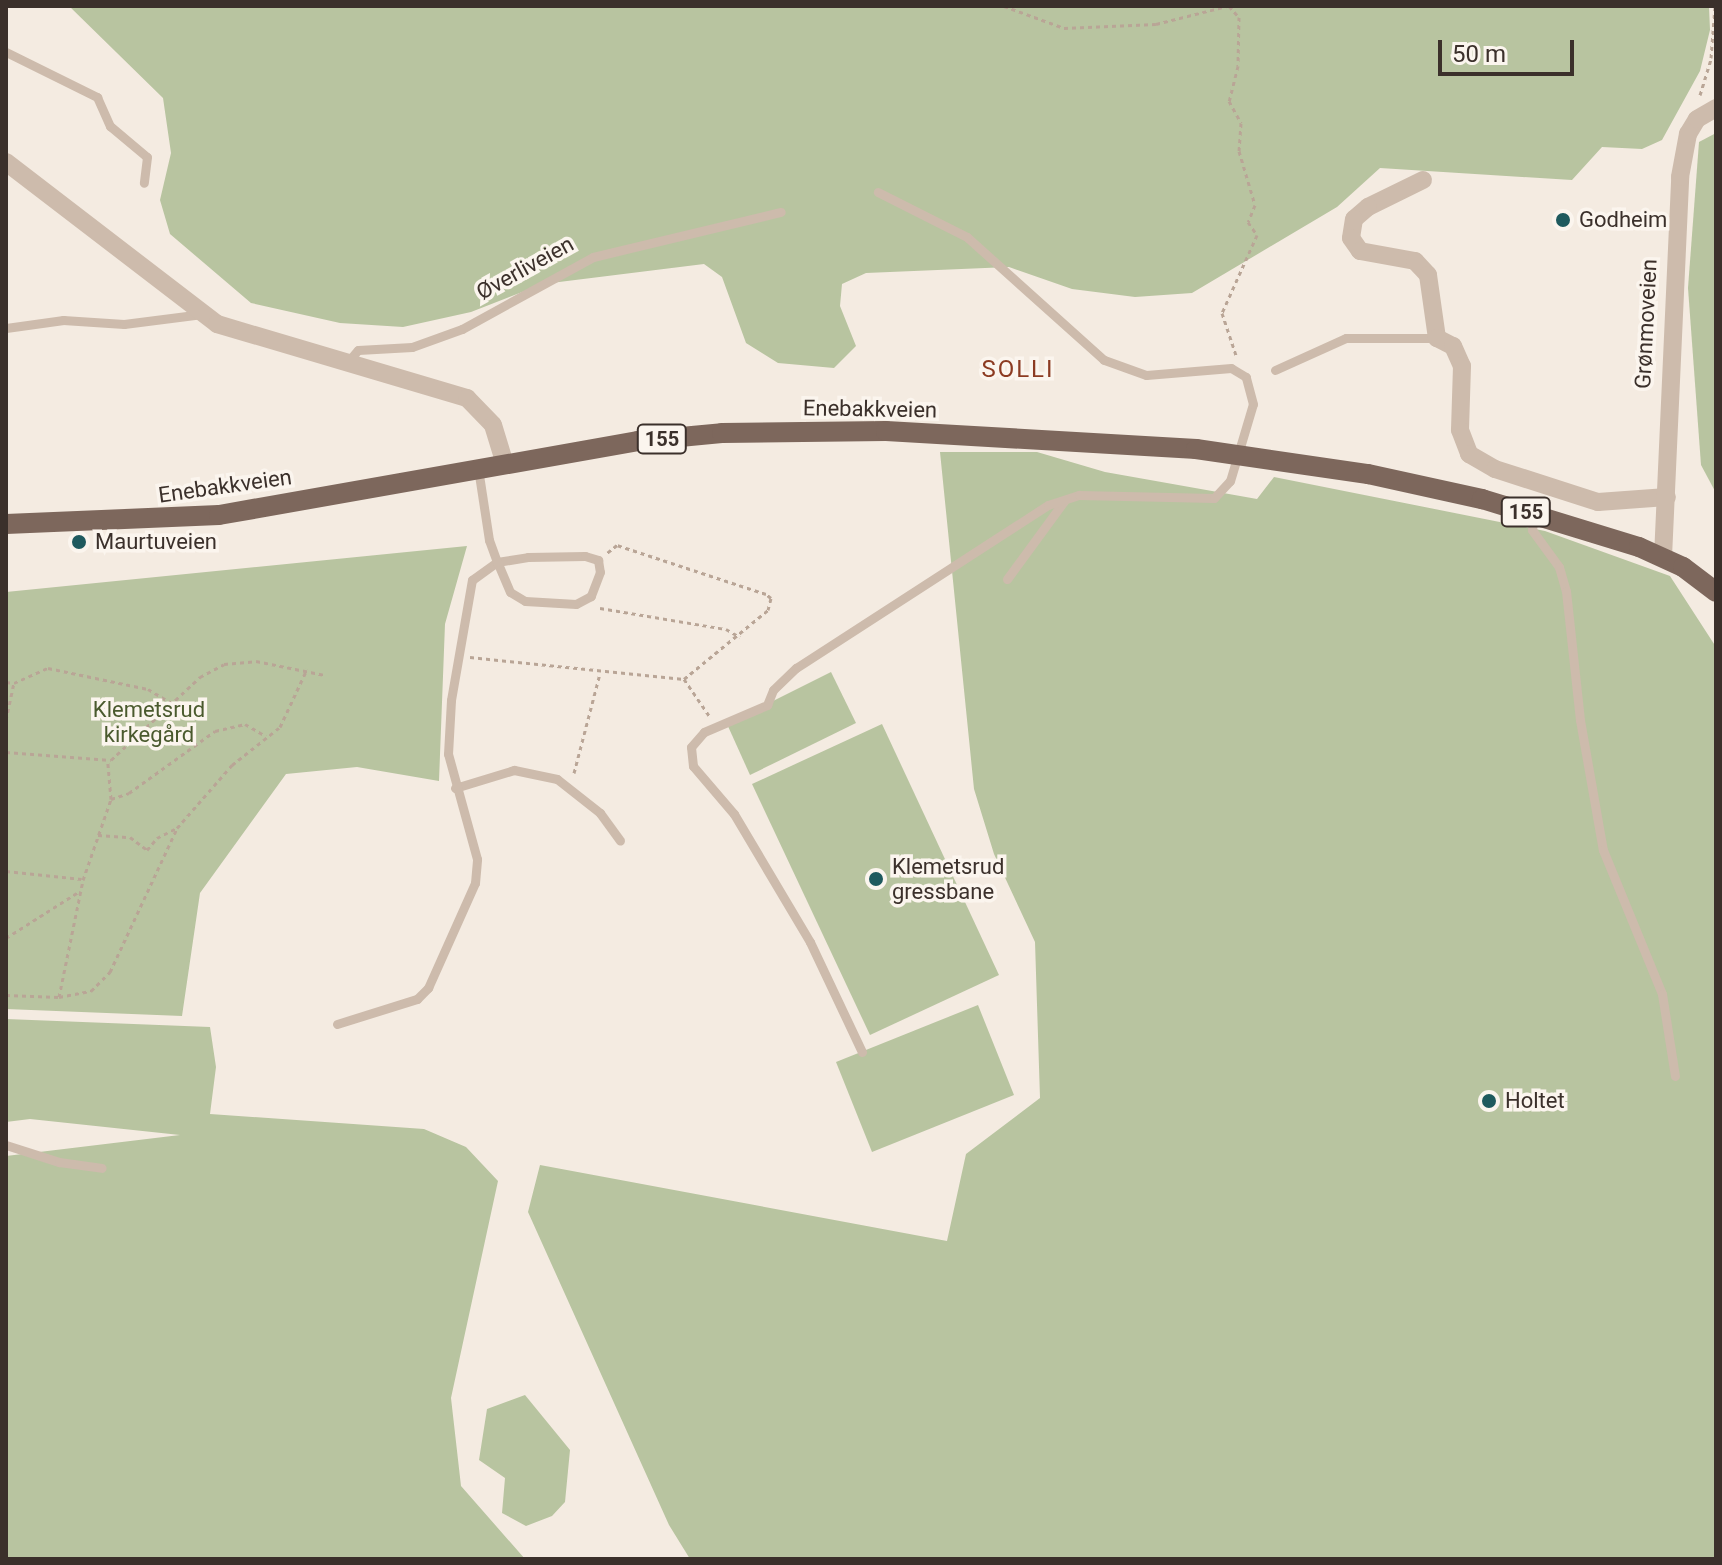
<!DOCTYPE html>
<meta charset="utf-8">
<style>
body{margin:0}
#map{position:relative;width:1722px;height:1565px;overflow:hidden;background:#f4ebe1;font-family:Roboto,sans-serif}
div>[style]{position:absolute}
.green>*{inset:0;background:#b8c4a0}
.path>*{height:3px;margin-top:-1.5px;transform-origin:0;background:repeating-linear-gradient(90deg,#b9a596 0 4px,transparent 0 8px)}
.lane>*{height:9px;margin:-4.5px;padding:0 4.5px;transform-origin:4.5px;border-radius:4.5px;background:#cdbbac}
.street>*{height:18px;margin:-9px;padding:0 9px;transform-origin:9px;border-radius:9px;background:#cdbbac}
.primary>*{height:20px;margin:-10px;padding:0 10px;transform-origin:10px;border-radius:10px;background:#7d675c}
.dots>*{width:22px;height:22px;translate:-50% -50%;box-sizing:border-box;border:4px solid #fbf5ee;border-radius:50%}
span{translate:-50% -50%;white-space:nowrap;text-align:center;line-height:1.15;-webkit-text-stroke:7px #fbf5ee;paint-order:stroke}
.shield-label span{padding:2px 6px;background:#fbf5ee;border:2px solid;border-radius:6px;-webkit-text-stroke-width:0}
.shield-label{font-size:20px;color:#3b302b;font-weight:700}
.poi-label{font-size:22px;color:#3b302b}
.left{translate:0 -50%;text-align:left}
.street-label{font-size:22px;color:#3b302b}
.park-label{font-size:22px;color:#4a5a2e}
.neighbourhood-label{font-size:24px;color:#8c3b22;letter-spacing:2px}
.frame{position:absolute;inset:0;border:8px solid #3b302b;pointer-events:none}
.scale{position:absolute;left:1438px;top:40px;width:136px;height:36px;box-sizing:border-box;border:4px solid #3b302b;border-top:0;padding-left:10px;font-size:24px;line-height:28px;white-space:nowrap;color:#3b302b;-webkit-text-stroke:6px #fbf5ee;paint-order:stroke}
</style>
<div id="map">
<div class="green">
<div style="clip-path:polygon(69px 6px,1709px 6px,1710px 30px,1700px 71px,1662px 140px,1642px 149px,1602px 147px,1572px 180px,1380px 168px,1337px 207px,1192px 293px,1135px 297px,1072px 289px,1009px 267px,866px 273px,842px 284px,840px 306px,856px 346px,834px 368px,778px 363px,746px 343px,722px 277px,704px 264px,543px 284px,471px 312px,403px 327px,340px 323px,251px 303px,170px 234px,160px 200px,171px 153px,163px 98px)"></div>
<div style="clip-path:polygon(1716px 133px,1716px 493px,1701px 465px,1688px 288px,1699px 142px)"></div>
<div style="clip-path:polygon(940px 452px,1037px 452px,1105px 472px,1257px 499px,1274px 477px,1545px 531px,1670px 576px,1716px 647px,1716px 1559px,690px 1559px,669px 1525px,528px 1212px,540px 1165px,947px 1241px,966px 1154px,1040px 1098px,1035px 942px,994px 854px,974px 789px)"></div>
<div style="clip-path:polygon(467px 546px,445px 624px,439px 781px,357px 767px,286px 774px,200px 893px,182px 1016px,6px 1009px,6px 592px)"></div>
<div style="clip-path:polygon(831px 672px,856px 723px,750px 775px,727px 724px)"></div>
<div style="clip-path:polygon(882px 724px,999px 975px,870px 1035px,752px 784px)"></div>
<div style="clip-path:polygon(978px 1005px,1014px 1095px,872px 1152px,836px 1062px)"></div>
<div style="clip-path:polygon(6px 1019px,210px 1027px,216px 1067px,210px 1114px,424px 1129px,466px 1147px,498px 1181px,451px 1398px,461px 1486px,525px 1559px,6px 1559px,6px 1156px,180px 1135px,30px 1119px,6px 1122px)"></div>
<div style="clip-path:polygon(525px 1395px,570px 1450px,565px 1502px,552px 1516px,526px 1526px,502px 1513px,505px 1478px,479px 1460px,487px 1409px)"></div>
</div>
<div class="path">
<div style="left:1004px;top:6px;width:64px;rotate:20.1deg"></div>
<div style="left:1064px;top:28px;width:92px;rotate:-2.5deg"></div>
<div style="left:1156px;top:24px;width:73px;rotate:-14.2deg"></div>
<div style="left:1229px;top:6px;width:15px;rotate:48deg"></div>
<div style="left:1239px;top:17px;width:49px;rotate:91.2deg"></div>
<div style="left:1238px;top:66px;width:36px;rotate:104deg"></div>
<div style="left:1229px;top:101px;width:25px;rotate:61deg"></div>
<div style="left:1241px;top:123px;width:28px;rotate:94deg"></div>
<div style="left:1239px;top:151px;width:56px;rotate:73.5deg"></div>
<div style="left:1255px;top:205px;width:18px;rotate:112deg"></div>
<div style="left:1248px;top:222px;width:16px;rotate:55deg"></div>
<div style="left:1257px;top:235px;width:85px;rotate:114.2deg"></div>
<div style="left:1222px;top:313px;width:44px;rotate:71.6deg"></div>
<div style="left:1700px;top:95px;width:39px;rotate:-73deg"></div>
<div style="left:1711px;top:58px;width:52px;rotate:-85.6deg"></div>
<div style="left:600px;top:608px;width:128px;rotate:9.5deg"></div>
<div style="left:726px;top:629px;width:16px;rotate:30deg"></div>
<div style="left:470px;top:657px;width:215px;rotate:5.9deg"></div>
<div style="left:684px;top:679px;width:109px;rotate:-39.4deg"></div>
<div style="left:768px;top:610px;width:12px;rotate:-76deg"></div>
<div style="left:771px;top:598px;width:6px;rotate:-141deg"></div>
<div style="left:766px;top:594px;width:157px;rotate:-161.8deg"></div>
<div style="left:617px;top:545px;width:13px;rotate:141deg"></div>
<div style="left:684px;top:679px;width:46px;rotate:55.6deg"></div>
<div style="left:6px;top:682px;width:8px;rotate:7deg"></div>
<div style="left:6px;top:720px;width:38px;rotate:-78deg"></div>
<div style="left:14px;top:683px;width:37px;rotate:-24deg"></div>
<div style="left:48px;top:668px;width:102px;rotate:11.9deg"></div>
<div style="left:148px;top:689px;width:27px;rotate:31deg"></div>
<div style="left:6px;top:752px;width:105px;rotate:4.4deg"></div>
<div style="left:111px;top:760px;width:122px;rotate:-43deg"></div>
<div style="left:200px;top:677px;width:27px;rotate:-28deg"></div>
<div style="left:224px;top:664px;width:32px;rotate:-5deg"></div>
<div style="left:256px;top:661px;width:70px;rotate:11.5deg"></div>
<div style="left:574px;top:773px;width:103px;rotate:-75.4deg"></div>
<div style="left:111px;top:799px;width:19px;rotate:-18deg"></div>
<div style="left:129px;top:793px;width:106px;rotate:-35.8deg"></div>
<div style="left:215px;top:731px;width:31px;rotate:-13deg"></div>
<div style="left:245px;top:724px;width:24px;rotate:30deg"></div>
<div style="left:98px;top:835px;width:32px;rotate:4deg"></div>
<div style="left:130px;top:837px;width:21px;rotate:37deg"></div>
<div style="left:147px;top:850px;width:16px;rotate:-50deg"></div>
<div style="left:157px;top:838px;width:22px;rotate:-27deg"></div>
<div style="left:6px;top:871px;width:76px;rotate:6deg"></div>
<div style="left:6px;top:938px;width:88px;rotate:-32.4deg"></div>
<div style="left:6px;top:995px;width:53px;rotate:2.2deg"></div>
<div style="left:59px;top:997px;width:119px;rotate:-78.4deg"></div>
<div style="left:83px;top:880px;width:86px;rotate:-70.9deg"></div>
<div style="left:111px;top:799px;width:38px;rotate:-95deg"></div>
<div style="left:59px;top:997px;width:33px;rotate:-11deg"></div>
<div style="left:91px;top:991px;width:27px;rotate:-45deg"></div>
<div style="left:110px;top:972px;width:159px;rotate:-65deg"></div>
<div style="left:177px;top:828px;width:84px;rotate:-48.9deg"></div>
<div style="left:232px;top:765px;width:61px;rotate:-38.4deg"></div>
<div style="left:280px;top:727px;width:64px;rotate:-65deg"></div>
</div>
<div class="lane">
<div style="left:6px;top:52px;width:102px;rotate:26.3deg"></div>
<div style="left:97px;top:97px;width:32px;rotate:66deg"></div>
<div style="left:110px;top:126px;width:48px;rotate:40deg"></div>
<div style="left:147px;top:157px;width:26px;rotate:97deg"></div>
<div style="left:6px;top:328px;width:58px;rotate:-8deg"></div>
<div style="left:63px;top:320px;width:61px;rotate:3.8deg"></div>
<div style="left:124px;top:324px;width:79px;rotate:-7.3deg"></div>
<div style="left:347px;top:363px;width:17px;rotate:-50deg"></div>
<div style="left:358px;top:350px;width:54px;rotate:-3.2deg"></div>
<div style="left:412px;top:347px;width:53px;rotate:-19.8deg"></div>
<div style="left:462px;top:329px;width:149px;rotate:-28.8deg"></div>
<div style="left:593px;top:257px;width:193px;rotate:-13.5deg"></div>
<div style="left:1275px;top:370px;width:78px;rotate:-24.3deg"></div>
<div style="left:1346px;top:338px;width:91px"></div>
<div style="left:1534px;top:514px;width:16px;rotate:97deg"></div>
<div style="left:1532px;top:530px;width:46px;rotate:53.9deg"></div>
<div style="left:1559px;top:567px;width:25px;rotate:74deg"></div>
<div style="left:1566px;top:591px;width:130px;rotate:83.8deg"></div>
<div style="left:1580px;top:720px;width:132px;rotate:80deg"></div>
<div style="left:1603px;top:850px;width:156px;rotate:67.7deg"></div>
<div style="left:1662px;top:994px;width:83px;rotate:81deg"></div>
<div style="left:1007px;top:579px;width:97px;rotate:-53.8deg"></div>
<div style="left:455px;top:788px;width:62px;rotate:-17deg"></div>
<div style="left:514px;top:770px;width:44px;rotate:11.8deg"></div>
<div style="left:557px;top:779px;width:55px;rotate:38.3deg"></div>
<div style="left:600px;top:813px;width:34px;rotate:54deg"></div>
<div style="left:337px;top:1024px;width:84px;rotate:-17.4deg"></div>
<div style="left:417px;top:999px;width:16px;rotate:-45deg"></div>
<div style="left:428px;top:988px;width:115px;rotate:-65.9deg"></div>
<div style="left:475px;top:883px;width:24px;rotate:-85deg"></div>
<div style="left:477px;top:859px;width:109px;rotate:-105.4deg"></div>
<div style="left:448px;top:754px;width:54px;rotate:-86.8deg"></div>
<div style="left:451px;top:700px;width:122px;rotate:-80.1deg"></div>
<div style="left:472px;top:580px;width:31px;rotate:-36deg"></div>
<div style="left:497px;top:562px;width:31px;rotate:-9deg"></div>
<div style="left:528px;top:557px;width:57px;rotate:-1deg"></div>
<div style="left:585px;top:556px;width:14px;rotate:17deg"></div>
<div style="left:598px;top:560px;width:12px;rotate:81deg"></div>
<div style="left:600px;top:572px;width:26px;rotate:111deg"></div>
<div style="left:591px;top:596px;width:17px;rotate:152deg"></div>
<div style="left:576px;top:604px;width:51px;rotate:-176.6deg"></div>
<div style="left:525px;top:601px;width:17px;rotate:-149deg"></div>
<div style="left:510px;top:592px;width:33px;rotate:-113deg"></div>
<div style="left:497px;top:562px;width:23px;rotate:-110deg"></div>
<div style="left:489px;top:540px;width:73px;rotate:-98.7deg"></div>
<div style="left:862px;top:1052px;width:122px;rotate:-115.3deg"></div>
<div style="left:810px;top:942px;width:149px;rotate:-120.7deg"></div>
<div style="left:734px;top:814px;width:63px;rotate:-130.5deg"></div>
<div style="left:693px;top:766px;width:19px;rotate:-96deg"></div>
<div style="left:691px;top:747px;width:20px;rotate:-49deg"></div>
<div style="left:704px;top:732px;width:69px;rotate:-23.2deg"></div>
<div style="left:767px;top:705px;width:16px;rotate:-68deg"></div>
<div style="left:773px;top:690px;width:32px;rotate:-44deg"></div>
<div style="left:796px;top:668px;width:300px;rotate:-32.9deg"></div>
<div style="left:1048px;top:505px;width:33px;rotate:-18deg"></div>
<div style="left:1079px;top:495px;width:135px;rotate:1.3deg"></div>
<div style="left:1214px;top:498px;width:23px;rotate:-47deg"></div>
<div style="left:1230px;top:481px;width:80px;rotate:-73.4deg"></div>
<div style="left:1253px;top:404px;width:28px;rotate:-105deg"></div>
<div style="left:1246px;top:377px;width:17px;rotate:-149deg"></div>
<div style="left:1231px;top:368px;width:85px;rotate:175.3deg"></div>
<div style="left:1146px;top:375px;width:45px;rotate:-160.3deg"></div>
<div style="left:1104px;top:360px;width:184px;rotate:-138.1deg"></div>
<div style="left:967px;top:237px;width:100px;rotate:-153.2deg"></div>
<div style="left:6px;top:1145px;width:56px;rotate:17.8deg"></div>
<div style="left:59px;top:1162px;width:43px;rotate:7.9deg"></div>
</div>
<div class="street">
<div style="left:6px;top:162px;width:266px;rotate:37.5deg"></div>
<div style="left:217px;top:324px;width:261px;rotate:16.5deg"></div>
<div style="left:467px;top:398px;width:37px;rotate:46deg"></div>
<div style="left:493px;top:425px;width:39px;rotate:73deg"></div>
<div style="left:1423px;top:180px;width:61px;rotate:153.9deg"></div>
<div style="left:1368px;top:207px;width:18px;rotate:139deg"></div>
<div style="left:1354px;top:219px;width:19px;rotate:99deg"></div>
<div style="left:1351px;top:238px;width:16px;rotate:55deg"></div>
<div style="left:1360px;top:251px;width:56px;rotate:10.3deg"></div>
<div style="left:1415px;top:261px;width:19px;rotate:47deg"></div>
<div style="left:1428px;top:275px;width:64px;rotate:81.9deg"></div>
<div style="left:1437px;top:338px;width:18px;rotate:27deg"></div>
<div style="left:1453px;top:346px;width:22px;rotate:66deg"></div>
<div style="left:1462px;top:366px;width:64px;rotate:91.8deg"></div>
<div style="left:1460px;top:430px;width:26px;rotate:69deg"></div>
<div style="left:1469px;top:454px;width:30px;rotate:30deg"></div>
<div style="left:1495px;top:469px;width:108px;rotate:17.8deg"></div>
<div style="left:1598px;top:502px;width:69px;rotate:-4.1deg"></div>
<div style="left:1663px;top:557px;width:380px;rotate:-87.4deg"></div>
<div style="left:1680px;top:177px;width:44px;rotate:-79.5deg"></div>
<div style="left:1688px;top:134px;width:17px;rotate:-59deg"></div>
<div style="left:1697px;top:119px;width:22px;rotate:-30deg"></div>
</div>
<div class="primary">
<div style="left:6px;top:524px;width:213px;rotate:-2.4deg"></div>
<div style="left:219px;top:515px;width:425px;rotate:-10deg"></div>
<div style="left:638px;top:441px;width:84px;rotate:-5.4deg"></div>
<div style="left:722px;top:433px;width:164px;rotate:-0.7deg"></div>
<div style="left:886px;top:431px;width:311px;rotate:3.3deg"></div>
<div style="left:1196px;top:449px;width:174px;rotate:8.3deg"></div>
<div style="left:1368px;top:474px;width:117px;rotate:12.4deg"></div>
<div style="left:1482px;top:499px;width:164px;rotate:17deg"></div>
<div style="left:1639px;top:547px;width:48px;rotate:24.4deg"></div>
<div style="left:1683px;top:567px;width:41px;rotate:37.1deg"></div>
</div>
<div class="dots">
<div style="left:1563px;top:220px;background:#1f5a5e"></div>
<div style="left:79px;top:542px;background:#1f5a5e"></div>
<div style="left:876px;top:879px;background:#1f5a5e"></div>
<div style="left:1489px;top:1101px;background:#1f5a5e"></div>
</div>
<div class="shield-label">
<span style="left:662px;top:439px">155</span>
<span style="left:1526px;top:512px">155</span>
</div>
<div class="poi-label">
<span class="left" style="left:1579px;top:220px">Godheim</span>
<span class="left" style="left:95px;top:542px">Maurtuveien</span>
<span class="left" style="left:892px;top:879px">Klemetsrud<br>gressbane</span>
<span class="left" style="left:1505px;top:1101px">Holtet</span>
</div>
<div class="street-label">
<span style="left:525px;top:268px;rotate:-29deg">Øverliveien</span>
<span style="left:1646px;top:324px;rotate:-87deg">Grønmoveien</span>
<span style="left:870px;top:409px;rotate:1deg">Enebakkveien</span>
<span style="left:225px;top:486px;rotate:-8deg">Enebakkveien</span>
</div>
<div class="park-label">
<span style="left:149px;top:722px">Klemetsrud<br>kirkegård</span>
</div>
<div class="neighbourhood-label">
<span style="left:1018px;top:370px">SOLLI</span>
</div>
<div class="frame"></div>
<div class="scale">50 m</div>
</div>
